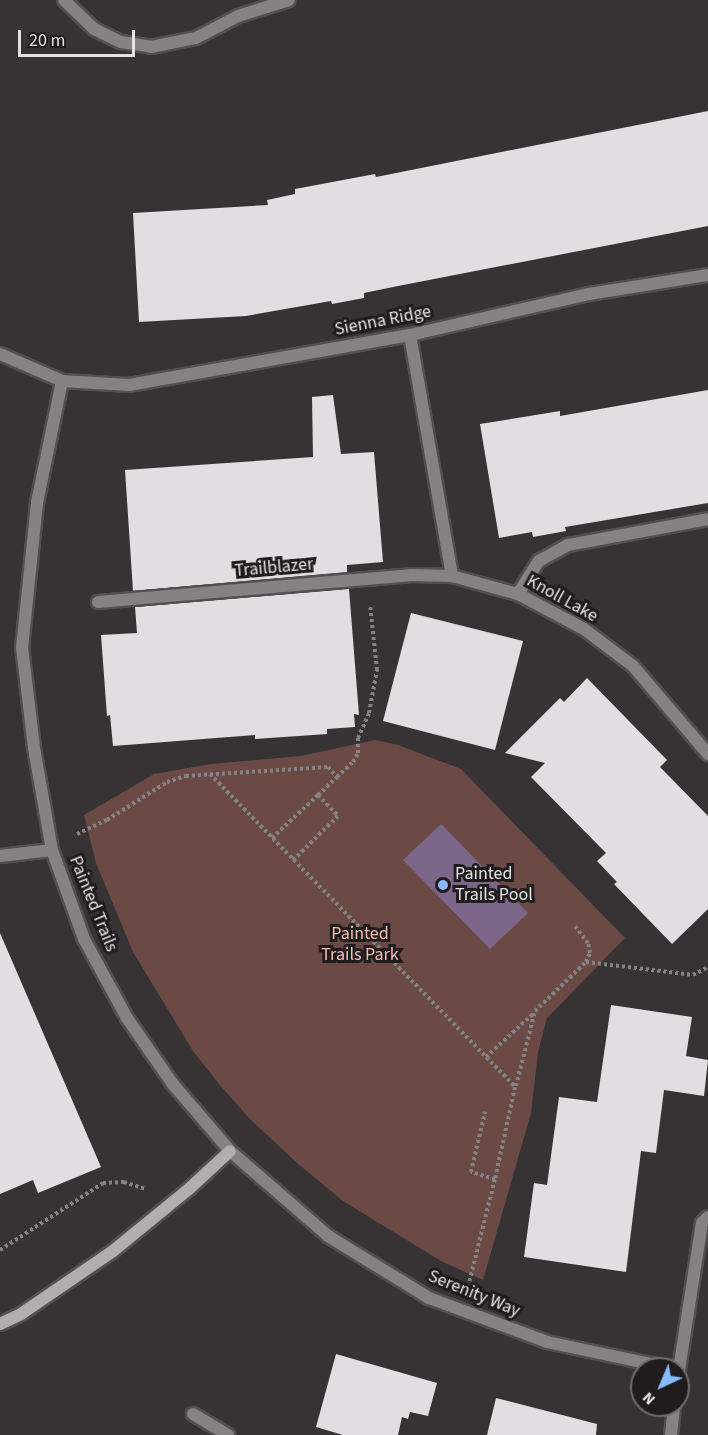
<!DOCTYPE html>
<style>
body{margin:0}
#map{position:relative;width:708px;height:1435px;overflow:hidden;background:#373335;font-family:"Source Sans 3",sans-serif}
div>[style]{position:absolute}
.green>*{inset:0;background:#6b4a46}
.water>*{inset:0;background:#7c6689}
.building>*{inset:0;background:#e1dde0}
.path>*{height:4px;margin-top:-2px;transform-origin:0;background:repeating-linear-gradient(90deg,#868384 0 3px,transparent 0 6px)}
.roads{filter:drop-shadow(2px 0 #534f51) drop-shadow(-2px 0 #534f51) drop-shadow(0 2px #534f51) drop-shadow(0 -2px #534f51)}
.lane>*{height:12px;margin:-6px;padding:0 6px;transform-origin:6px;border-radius:6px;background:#858283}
.street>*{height:12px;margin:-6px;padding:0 6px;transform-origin:6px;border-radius:6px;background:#858283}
.secondary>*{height:12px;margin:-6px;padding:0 6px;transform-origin:6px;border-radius:6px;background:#b2aeaf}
.dots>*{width:16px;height:16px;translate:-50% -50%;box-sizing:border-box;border:3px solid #1e1c1c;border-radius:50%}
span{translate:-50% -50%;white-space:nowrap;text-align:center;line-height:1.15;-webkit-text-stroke:6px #1e1c1c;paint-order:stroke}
.street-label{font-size:18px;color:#e5e2e3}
.poi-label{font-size:18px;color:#e5e2e3}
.left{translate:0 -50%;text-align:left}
.park-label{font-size:18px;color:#f7bab3}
.north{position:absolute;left:630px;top:1357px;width:60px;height:60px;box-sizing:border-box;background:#1e1c1c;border:2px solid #6e6b6c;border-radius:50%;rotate:224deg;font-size:16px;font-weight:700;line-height:24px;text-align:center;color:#e5e2e3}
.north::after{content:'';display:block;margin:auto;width:21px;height:27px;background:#89bafc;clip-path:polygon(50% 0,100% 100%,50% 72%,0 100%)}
.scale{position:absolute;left:18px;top:30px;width:117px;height:27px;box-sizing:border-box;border:3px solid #e5e2e3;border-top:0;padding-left:8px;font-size:18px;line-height:21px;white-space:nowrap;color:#e5e2e3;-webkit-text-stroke:4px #1e1c1c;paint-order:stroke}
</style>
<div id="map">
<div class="green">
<div style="clip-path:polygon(375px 740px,398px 745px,461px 769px,625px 938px,547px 1018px,538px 1052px,531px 1113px,483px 1280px,441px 1261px,343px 1201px,297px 1163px,250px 1119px,219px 1084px,193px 1051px,133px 952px,96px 863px,84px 815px,154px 774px,211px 764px,301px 756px)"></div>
</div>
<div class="water">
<div style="clip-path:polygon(441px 824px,528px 913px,490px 949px,403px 860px)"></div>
</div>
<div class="building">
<div style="clip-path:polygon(708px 111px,708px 226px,398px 286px,364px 293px,364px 298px,332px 304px,331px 301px,246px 316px,139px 322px,133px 213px,268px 205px,267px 200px,295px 194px,295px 189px,375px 174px,376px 177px)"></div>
<div style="clip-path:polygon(708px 390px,708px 503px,565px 527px,566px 531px,533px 537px,532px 532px,499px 538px,480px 424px,560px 411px,560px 416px)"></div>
<div style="clip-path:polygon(333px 395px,341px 454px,374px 452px,383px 562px,347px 565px,347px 572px,133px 591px,125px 470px,313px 457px,312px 397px)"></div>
<div style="clip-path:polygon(349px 589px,359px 715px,354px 714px,355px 727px,327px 729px,327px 734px,255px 739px,255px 735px,113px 746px,110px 715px,107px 716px,101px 635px,137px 633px,135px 607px)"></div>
<div style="clip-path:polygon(411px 613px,523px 641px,495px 750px,383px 721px)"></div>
<div style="clip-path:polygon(587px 678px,667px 760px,660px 767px,708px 816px,708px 909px,672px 944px,614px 884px,617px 882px,597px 861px,606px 853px,531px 777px,545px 763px,505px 753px,560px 698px,564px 702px)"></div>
<div style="clip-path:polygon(0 933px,101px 1167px,38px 1193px,33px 1180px,0 1194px)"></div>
<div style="clip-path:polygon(611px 1005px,692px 1017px,686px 1056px,708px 1060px,704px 1096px,664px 1090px,656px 1153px,641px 1151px,626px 1272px,524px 1257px,534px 1183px,547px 1185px,559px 1097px,597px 1102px)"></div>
<div style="clip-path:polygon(336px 1354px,437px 1383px,428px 1416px,410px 1412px,408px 1419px,402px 1417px,398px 1435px,343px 1435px,316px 1427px)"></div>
<div style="clip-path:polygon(496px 1398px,597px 1424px,596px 1435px,487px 1435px)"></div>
</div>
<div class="path">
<div style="left:210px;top:774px;width:437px;rotate:45.7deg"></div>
<div style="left:515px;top:1087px;width:94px;rotate:102.3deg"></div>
<div style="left:318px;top:795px;width:26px;rotate:-43deg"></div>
<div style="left:77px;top:834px;width:33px;rotate:-25deg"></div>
<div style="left:107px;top:820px;width:71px;rotate:-32.3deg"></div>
<div style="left:167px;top:782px;width:20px;rotate:-18deg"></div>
<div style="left:186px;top:776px;width:142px;rotate:-3.6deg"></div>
<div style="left:328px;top:767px;width:13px;rotate:48deg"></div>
<div style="left:337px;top:777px;width:22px;rotate:-43deg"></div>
<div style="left:353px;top:762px;width:10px;rotate:-61deg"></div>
<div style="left:358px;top:753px;width:15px;rotate:-90deg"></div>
<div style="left:358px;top:738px;width:27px;rotate:-66deg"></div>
<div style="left:369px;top:713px;width:44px;rotate:-79.5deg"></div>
<div style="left:377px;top:670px;width:65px;rotate:-96.1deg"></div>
<div style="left:272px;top:838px;width:63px;rotate:-43.1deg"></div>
<div style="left:318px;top:795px;width:29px;rotate:46deg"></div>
<div style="left:338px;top:816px;width:63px;rotate:135.6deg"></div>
<div style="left:586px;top:962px;width:108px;rotate:6.9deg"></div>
<div style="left:693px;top:975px;width:17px;rotate:-28deg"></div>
<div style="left:486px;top:1057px;width:65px;rotate:-42.5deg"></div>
<div style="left:516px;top:1086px;width:77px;rotate:-75.8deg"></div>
<div style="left:535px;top:1011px;width:71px;rotate:-43.9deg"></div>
<div style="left:586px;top:962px;width:10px;rotate:-66deg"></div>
<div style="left:590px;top:953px;width:10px;rotate:-101deg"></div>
<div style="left:588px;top:943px;width:23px;rotate:-128deg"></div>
<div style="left:0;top:1250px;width:123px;rotate:-33deg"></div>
<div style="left:103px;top:1183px;width:21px;rotate:-3deg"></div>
<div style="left:124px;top:1182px;width:23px;rotate:18deg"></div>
<div style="left:468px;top:1287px;width:111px;rotate:-76deg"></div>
<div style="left:495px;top:1179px;width:25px;rotate:-164deg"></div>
<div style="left:471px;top:1172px;width:62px;rotate:-76.9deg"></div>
</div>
<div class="roads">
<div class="lane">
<div style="left:64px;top:0;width:42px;rotate:44deg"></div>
<div style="left:94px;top:29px;width:30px;rotate:26deg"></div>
<div style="left:121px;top:42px;width:30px;rotate:9deg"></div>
<div style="left:151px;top:47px;width:46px;rotate:-11.3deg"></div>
<div style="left:196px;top:38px;width:47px;rotate:-27.6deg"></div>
<div style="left:238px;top:16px;width:53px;rotate:-17.4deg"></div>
</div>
<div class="street">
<div style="left:410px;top:335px;width:245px;rotate:80.1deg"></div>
<div style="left:452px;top:576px;width:68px;rotate:15.3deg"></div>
<div style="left:518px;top:594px;width:75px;rotate:27.9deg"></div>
<div style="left:584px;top:629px;width:61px;rotate:37.1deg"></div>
<div style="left:633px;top:666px;width:116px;rotate:49.6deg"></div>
<div style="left:0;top:354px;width:68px;rotate:23.5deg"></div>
<div style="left:62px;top:381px;width:67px;rotate:3.4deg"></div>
<div style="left:129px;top:385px;width:285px;rotate:-10.1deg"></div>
<div style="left:410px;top:335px;width:184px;rotate:-12.9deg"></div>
<div style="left:589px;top:294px;width:121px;rotate:-9.1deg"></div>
<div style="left:62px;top:381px;width:125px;rotate:101.6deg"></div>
<div style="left:37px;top:503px;width:145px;rotate:95.9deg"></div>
<div style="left:22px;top:647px;width:102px;rotate:83.2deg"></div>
<div style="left:34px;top:748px;width:104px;rotate:80deg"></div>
<div style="left:52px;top:850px;width:95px;rotate:70.2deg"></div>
<div style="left:84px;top:939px;width:90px;rotate:61.4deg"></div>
<div style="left:127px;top:1018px;width:79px;rotate:55.3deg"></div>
<div style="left:172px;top:1083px;width:89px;rotate:49.5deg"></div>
<div style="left:230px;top:1151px;width:130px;rotate:40.9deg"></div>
<div style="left:328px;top:1236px;width:119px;rotate:31.5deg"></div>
<div style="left:429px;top:1298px;width:126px;rotate:20.4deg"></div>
<div style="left:547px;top:1342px;width:131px;rotate:11.9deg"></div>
<div style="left:518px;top:594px;width:39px;rotate:-58deg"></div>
<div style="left:539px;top:561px;width:33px;rotate:-29deg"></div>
<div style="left:568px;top:545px;width:142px;rotate:-10.5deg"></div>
<div style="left:98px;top:602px;width:313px;rotate:-4.9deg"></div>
<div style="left:410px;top:575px;width:42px;rotate:1.4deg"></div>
<div style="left:0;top:856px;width:52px;rotate:-6.6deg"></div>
<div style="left:678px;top:1376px;width:155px;rotate:-81.1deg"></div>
<div style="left:702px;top:1223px;width:8px;rotate:-45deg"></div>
<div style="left:193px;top:1414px;width:41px;rotate:31deg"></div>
<div style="left:671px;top:1435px;width:30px;rotate:-84deg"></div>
</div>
<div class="secondary">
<div style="left:0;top:1324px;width:23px;rotate:-25deg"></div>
<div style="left:21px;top:1314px;width:112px;rotate:-34.4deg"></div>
<div style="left:113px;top:1251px;width:99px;rotate:-39.3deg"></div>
<div style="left:190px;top:1188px;width:54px;rotate:-42.8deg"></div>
</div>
</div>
<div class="dots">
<div style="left:443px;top:885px;background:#89bafc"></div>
</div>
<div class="street-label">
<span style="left:383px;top:321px;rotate:-11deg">Sienna Ridge</span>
<span style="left:274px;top:568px;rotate:-5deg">Trailblazer</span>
<span style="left:562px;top:599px;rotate:29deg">Knoll Lake</span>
<span style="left:93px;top:904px;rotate:68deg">Painted Trails</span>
<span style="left:474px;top:1294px;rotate:22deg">Serenity Way</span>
</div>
<div class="poi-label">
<span class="left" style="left:455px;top:885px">Painted<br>Trails Pool</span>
</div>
<div class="park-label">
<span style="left:360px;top:945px">Painted<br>Trails Park</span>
</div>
<div class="north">N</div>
<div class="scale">20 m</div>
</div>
